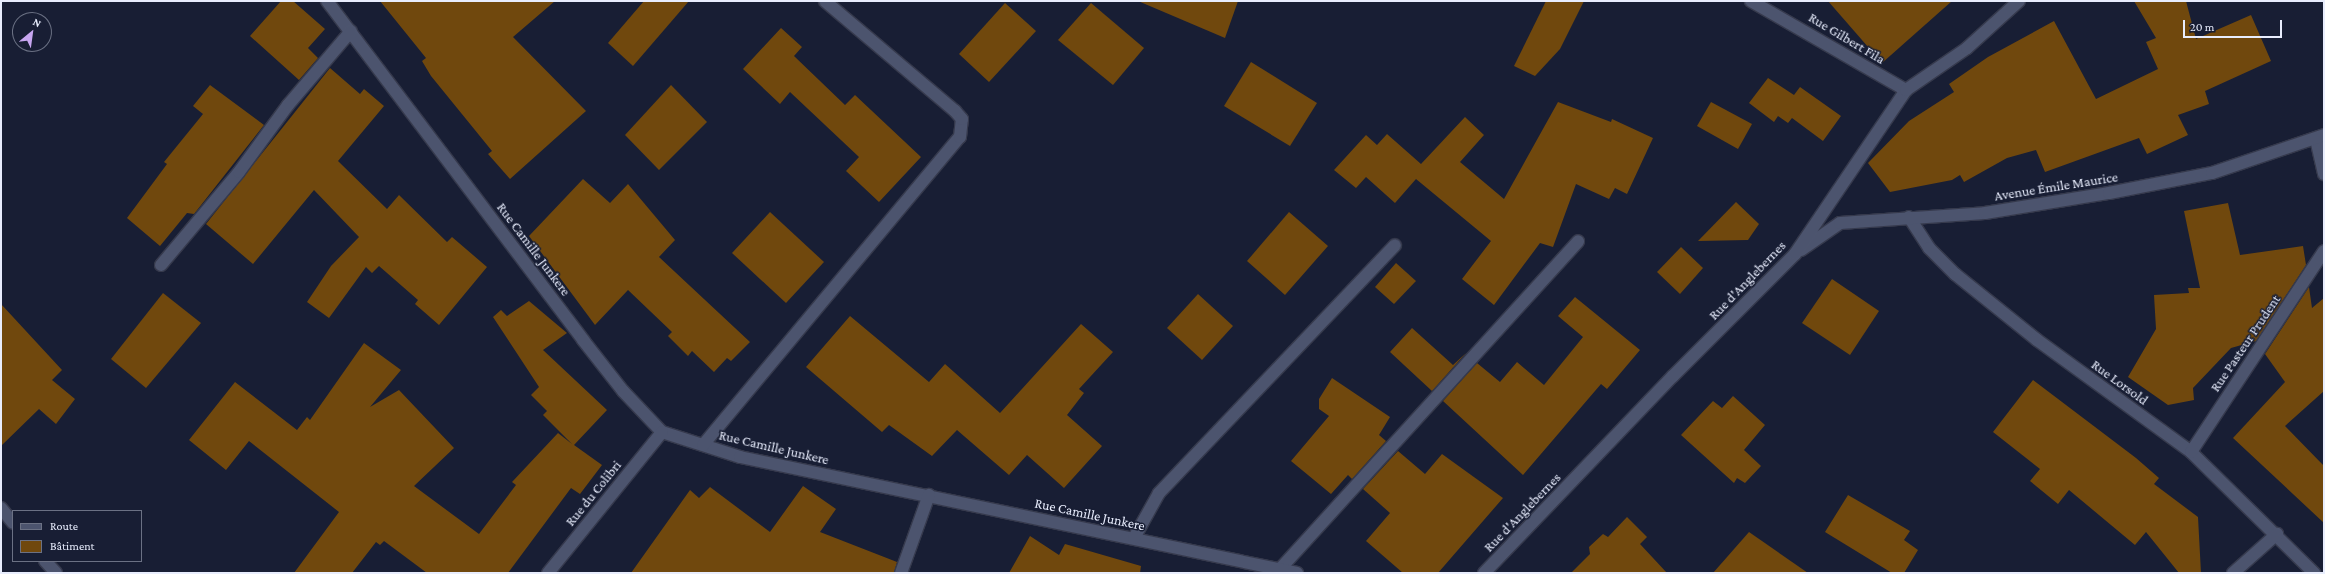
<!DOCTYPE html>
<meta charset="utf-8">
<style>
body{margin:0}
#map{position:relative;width:2325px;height:574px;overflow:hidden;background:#181e34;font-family:"Crimson Pro",serif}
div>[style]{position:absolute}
.building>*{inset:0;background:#70480d}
.roads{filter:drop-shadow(1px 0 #363a4d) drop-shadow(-1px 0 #363a4d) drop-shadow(0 1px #363a4d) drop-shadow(0 -1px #363a4d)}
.service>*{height:12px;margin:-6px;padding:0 6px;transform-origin:6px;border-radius:6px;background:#4c546e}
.minor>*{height:12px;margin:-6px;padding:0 6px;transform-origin:6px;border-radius:6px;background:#4c546e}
span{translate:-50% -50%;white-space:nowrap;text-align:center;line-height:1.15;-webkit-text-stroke:3px #181e34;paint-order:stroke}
.street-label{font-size:14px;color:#e8edfd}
.frame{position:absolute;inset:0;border:2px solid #e8edfd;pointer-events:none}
.legend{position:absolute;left:12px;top:510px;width:130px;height:52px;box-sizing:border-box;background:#181e34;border:1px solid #6b7184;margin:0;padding:5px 7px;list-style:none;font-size:12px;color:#e8edfd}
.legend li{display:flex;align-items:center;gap:8px;height:20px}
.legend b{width:20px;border:1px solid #6b7184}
.north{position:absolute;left:12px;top:12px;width:40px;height:40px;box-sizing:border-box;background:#181e34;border:1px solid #6b7184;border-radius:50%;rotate:29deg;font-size:11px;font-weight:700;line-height:16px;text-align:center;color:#e8edfd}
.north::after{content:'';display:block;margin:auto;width:14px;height:18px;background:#c7a6f0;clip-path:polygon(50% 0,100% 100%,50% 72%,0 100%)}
.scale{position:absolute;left:2183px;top:20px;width:99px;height:18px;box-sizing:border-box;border:2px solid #e8edfd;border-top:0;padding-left:5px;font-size:12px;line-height:14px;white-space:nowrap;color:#e8edfd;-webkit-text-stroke:3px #181e34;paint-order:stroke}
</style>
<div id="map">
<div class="building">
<div style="clip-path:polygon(281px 1px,293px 1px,325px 29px,308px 48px,318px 58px,299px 80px,250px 36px)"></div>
<div style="clip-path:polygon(380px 1px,555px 1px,513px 37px,586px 111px,510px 179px,488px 154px,492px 151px,431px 76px,422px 61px,426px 58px)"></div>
<div style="clip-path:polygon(644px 1px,689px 1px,633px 66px,608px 43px)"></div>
<div style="clip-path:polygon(1138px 1px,1238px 1px,1225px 38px)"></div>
<div style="clip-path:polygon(1546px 1px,1584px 1px,1560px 49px,1535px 76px,1514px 66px)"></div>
<div style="clip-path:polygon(1828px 1px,1952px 1px,1882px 63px)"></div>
<div style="clip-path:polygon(2134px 1px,2186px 1px,2196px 39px,2251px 15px,2271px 61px,2205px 91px,2209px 104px,2178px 115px,2188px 135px,2147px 154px,2139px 138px,2045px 172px,2036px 150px,2007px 158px,1964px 182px,1960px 175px,1952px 180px,1890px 192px,1868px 163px,1909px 121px,1954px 92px,1949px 84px,1988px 57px,2054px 21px,2096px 99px,2158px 69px,2146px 42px,2156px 38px)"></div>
<div style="clip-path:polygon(1005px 3px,1036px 31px,989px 82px,959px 54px)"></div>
<div style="clip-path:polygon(1091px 3px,1144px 48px,1113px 85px,1058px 40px)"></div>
<div style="clip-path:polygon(781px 28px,802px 47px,794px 56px,845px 105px,855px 95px,921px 157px,879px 202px,846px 171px,859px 157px,790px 92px,780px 104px,743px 69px)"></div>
<div style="clip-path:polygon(1251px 62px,1317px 103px,1290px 146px,1224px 106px)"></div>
<div style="clip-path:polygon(330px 68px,360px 94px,364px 89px,384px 106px,338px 161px,387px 209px,399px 195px,447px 242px,452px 237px,487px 267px,439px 325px,415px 304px,418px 300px,379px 266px,372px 273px,366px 267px,329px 318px,307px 302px,331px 266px,359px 237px,314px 190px,253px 264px,206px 224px)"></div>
<div style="clip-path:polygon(1768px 78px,1794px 95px,1800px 87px,1841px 116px,1823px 141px,1792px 118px,1788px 123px,1778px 116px,1774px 122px,1749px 103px)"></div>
<div style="clip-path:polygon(210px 85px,264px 125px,194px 214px,187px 213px,160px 246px,127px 218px,167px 164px,164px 162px,203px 114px,193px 106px)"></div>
<div style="clip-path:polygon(671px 85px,707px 122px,659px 170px,625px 135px)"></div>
<div style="clip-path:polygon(1558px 102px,1611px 122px,1612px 119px,1653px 138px,1627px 194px,1615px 188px,1609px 199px,1576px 184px,1553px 247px,1540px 243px,1494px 305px,1462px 279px,1491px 241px,1416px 179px,1395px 203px,1366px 177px,1356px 188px,1334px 170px,1366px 135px,1377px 145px,1387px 134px,1421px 164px,1465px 117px,1484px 135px,1460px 162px,1504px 199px)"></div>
<div style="clip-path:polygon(1711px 102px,1752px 124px,1738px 149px,1697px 126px)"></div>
<div style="clip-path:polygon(583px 179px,610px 203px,628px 184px,675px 240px,659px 257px,750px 342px,731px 361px,727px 358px,714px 372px,692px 351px,688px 356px,668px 336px,672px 332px,628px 290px,595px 325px,529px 236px)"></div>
<div style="clip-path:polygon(1736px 202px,1759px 224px,1748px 240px,1698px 241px)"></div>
<div style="clip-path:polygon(2228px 203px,2240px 255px,2303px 246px,2306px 265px,2256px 341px,2231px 348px,2193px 388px,2194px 400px,2168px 405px,2128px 377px,2156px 329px,2154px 295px,2189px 293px,2188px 288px,2200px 288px,2184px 211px)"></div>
<div style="clip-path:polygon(770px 212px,824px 262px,786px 303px,732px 253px)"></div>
<div style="clip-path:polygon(1289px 212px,1328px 246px,1285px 295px,1247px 261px)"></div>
<div style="clip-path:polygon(1681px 247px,1703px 268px,1680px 294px,1657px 272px)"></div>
<div style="clip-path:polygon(1396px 263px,1416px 281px,1394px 304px,1375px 287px)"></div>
<div style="clip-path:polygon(1832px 279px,1879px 311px,1850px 355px,1802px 323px)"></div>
<div style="clip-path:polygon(2309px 287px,2312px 308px,2324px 298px,2324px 391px,2285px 426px,2324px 466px,2324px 523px,2233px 438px,2285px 382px,2265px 354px)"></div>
<div style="clip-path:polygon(163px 293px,201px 323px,146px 388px,111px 359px)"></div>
<div style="clip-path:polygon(1198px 294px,1233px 326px,1202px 360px,1167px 328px)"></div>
<div style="clip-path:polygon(1575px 297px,1640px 350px,1607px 389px,1601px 384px,1523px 475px,1443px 401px,1477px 363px,1500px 382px,1517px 362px,1544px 385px,1583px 337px,1558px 316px)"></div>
<div style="clip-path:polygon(529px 301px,567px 333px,543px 350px,607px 410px,574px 445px,602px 465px,580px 494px,571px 488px,508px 573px,427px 573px,384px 541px,380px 545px,376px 542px,352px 573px,294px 573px,339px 512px,249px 441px,226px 470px,189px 440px,235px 382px,297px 430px,307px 417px,310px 420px,364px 343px,401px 370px,370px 407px,399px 390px,454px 448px,414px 486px,479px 534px,516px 485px,512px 482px,558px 433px,572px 444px,543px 415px,547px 411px,531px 395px,539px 387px,493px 317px,501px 310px,507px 316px)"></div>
<div style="clip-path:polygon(1px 304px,62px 370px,52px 380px,75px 399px,56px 424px,39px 409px,1px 446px)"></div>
<div style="clip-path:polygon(850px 316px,929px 382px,945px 364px,1000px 413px,1081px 324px,1113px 352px,1079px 389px,1084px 393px,1067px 415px,1102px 446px,1064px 488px,1027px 455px,1009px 475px,957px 430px,932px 456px,889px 425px,882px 432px,806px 367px)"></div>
<div style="clip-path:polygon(1412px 328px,1453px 365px,1466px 353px,1432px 391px,1390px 352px)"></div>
<div style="clip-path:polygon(1332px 378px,1390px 417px,1379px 435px,1386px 441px,1352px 479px,1348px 475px,1331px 494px,1291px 461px,1329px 416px,1319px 409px,1319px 399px)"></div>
<div style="clip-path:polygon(2033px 380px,2136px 458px,2159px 478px,2154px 484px,2198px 517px,2201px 573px,2179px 573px,2146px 532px,2135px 545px,2069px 490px,2058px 504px,2030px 481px,2040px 469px,1993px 432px)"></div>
<div style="clip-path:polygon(1733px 396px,1765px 425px,1744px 450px,1761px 466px,1745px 483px,1737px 478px,1734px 483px,1681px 435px,1713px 401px,1722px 408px)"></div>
<div style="clip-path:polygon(1398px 451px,1425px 474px,1442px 454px,1503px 498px,1438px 573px,1403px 573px,1366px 541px,1390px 513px,1363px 489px)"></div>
<div style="clip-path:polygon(803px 486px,836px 509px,820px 532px,897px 562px,894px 573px,631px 573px,690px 490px,699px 498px,710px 487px,770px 532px)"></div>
<div style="clip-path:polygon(1848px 495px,1910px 531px,1904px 540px,1918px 550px,1904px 573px,1892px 573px,1825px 532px)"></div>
<div style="clip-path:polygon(1627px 517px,1647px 537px,1640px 544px,1667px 573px,1571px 573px,1590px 554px,1589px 547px,1603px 534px,1608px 537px)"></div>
<div style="clip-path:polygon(1749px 532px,1808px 573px,1713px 573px)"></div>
<div style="clip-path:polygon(1030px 536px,1059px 555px,1065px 544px,1141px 566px,1140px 573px,1009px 573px)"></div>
</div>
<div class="roads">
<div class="service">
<div style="left:1280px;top:569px;width:443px;rotate:-47.7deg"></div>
</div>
<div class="minor">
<div style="left:327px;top:1px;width:425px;rotate:52.9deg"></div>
<div style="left:583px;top:340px;width:65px;rotate:51.9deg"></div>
<div style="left:623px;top:391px;width:57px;rotate:46.4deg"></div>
<div style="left:662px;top:432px;width:82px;rotate:17.8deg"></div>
<div style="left:740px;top:457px;width:569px;rotate:11.76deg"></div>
<div style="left:1751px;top:1px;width:179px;rotate:29.9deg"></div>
<div style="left:2316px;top:139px;width:36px;rotate:77deg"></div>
<div style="left:1909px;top:217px;width:37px;rotate:57deg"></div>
<div style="left:1929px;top:248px;width:37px;rotate:45deg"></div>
<div style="left:1955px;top:274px;width:105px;rotate:38.8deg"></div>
<div style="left:2037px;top:340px;width:190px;rotate:36deg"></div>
<div style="left:2191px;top:452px;width:173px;rotate:44.5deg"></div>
<div style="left:1801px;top:250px;width:47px;rotate:-34.7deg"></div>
<div style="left:1840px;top:223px;width:145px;rotate:-3.9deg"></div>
<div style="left:1985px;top:213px;width:126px;rotate:-9.2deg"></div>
<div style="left:2109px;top:193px;width:105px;rotate:-11deg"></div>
<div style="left:2212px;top:173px;width:118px;rotate:-18.7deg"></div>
<div style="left:161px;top:265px;width:121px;rotate:-50deg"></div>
<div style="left:239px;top:172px;width:83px;rotate:-53.8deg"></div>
<div style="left:288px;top:105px;width:97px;rotate:-49.6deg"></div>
<div style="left:703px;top:445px;width:401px;rotate:-50.2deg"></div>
<div style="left:960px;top:137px;width:18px;rotate:-84deg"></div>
<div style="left:962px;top:119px;width:11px;rotate:-131deg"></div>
<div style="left:955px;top:111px;width:170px;rotate:-139.8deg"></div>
<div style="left:2191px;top:452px;width:241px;rotate:-56.5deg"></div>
<div style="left:1px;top:508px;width:19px;rotate:51deg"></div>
<div style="left:1134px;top:538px;width:51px;rotate:-60.9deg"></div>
<div style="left:1159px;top:493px;width:342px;rotate:-46.4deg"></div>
<div style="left:45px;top:561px;width:16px;rotate:47deg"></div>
<div style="left:548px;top:573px;width:181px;rotate:-51deg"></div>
<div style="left:901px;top:573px;width:83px;rotate:-70.3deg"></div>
<div style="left:1484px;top:573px;width:273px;rotate:-46.2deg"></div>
<div style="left:1673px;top:376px;width:173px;rotate:-45deg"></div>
<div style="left:1795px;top:254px;width:198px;rotate:-55.9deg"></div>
<div style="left:1906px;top:90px;width:74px;rotate:-34.5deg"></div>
<div style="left:1967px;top:48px;width:70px;rotate:-42.1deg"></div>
<div style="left:2233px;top:573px;width:59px;rotate:-41.6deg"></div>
</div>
</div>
<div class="street-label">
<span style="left:1847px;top:38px;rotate:31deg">Rue Gilbert Fila</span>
<span style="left:2056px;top:186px;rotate:-9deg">Avenue Émile Maurice</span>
<span style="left:534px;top:249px;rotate:53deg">Rue Camille Junkere</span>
<span style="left:1747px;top:280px;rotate:-46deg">Rue d'Anglebernes</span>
<span style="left:2245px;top:343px;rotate:-56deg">Rue Pasteur Prudent</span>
<span style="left:2120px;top:382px;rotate:36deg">Rue Lorsold</span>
<span style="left:774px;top:447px;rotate:13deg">Rue Camille Junkere</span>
<span style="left:593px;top:493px;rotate:-51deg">Rue du Colibri</span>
<span style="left:1522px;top:512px;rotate:-46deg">Rue d'Anglebernes</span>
<span style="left:1090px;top:514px;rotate:12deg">Rue Camille Junkere</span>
</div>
<div class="frame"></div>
<ul class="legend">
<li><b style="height:5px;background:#4c546e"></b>Route</li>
<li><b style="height:11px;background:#70480d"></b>Bâtiment</li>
</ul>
<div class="north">N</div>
<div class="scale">20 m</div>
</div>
